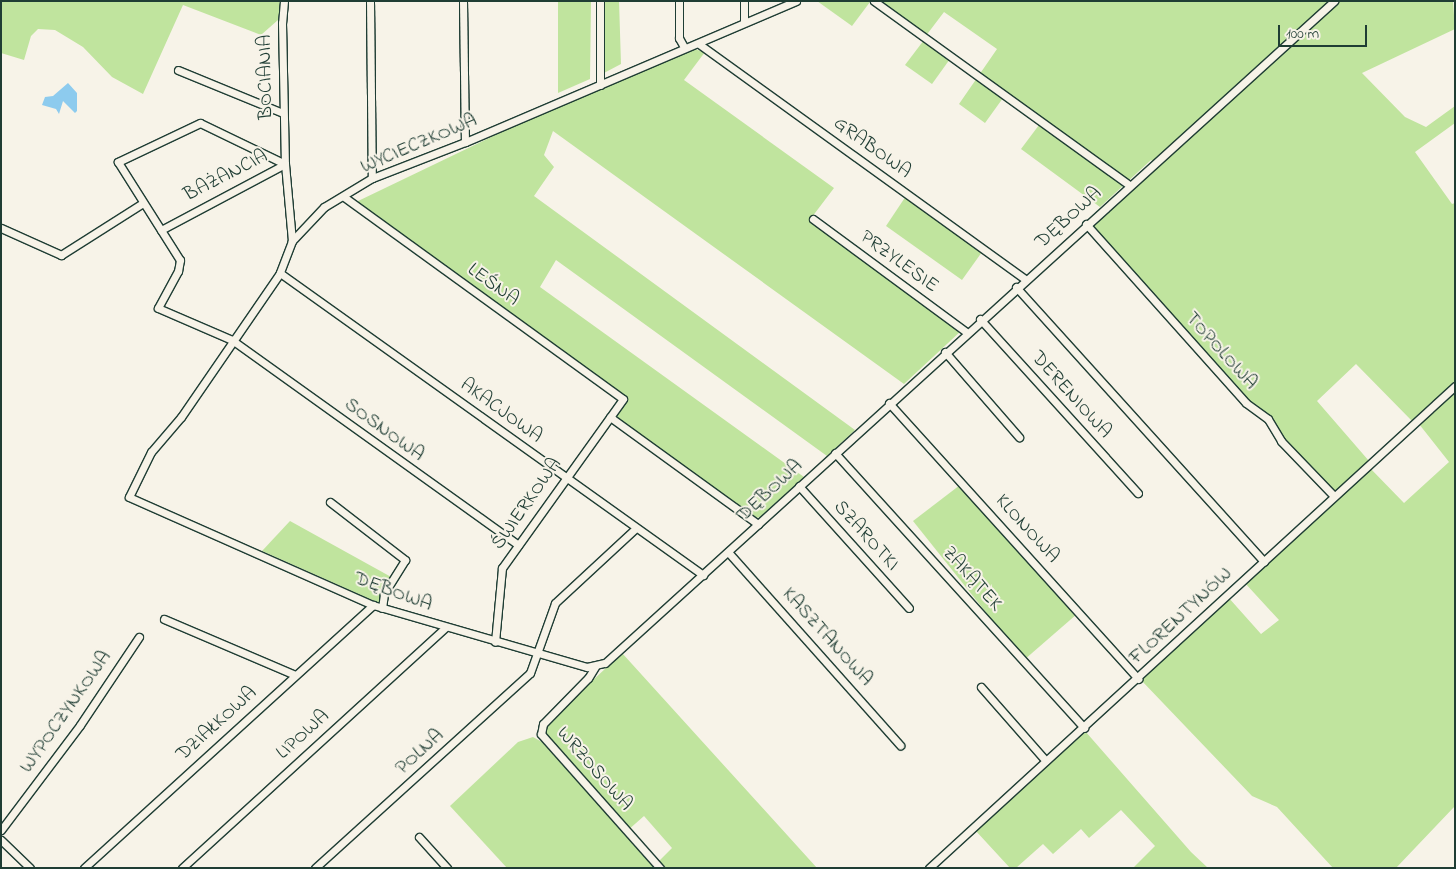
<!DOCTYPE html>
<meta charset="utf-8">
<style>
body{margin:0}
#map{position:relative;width:1456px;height:869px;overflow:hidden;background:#f7f3e8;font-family:"Indie Flower",sans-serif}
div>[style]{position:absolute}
.green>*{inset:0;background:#c0e49e}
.water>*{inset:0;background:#8dcbee}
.roads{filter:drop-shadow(1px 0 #1f3d34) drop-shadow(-1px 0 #1f3d34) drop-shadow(0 1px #1f3d34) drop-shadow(0 -1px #1f3d34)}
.minor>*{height:7px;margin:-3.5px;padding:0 3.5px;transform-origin:3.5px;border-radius:3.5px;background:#f7f3e8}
span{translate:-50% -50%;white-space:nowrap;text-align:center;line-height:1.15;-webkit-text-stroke:4px #f7f3e8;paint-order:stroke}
.street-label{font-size:20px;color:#1f3d34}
.frame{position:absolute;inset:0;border:2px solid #1f3d34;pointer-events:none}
.scale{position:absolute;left:1278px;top:25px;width:89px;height:22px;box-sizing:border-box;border:2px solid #1f3d34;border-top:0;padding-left:6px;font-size:15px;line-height:18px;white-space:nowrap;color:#1f3d34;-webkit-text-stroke:4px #f7f3e8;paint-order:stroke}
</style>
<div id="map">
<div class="green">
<div style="clip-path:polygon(1px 1px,282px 1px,278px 20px,261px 35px,183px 5px,143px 94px,112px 77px,83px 47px,55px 30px,38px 29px,31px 36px,24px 60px,1px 53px)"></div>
<div style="clip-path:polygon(558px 1px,591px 1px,590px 79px,558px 93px)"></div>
<div style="clip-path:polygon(604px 1px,619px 1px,621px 64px,604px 73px)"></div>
<div style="clip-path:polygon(817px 1px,870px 1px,870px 2px,852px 26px)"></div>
<div style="clip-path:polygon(877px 1px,1453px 1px,1455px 29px,1362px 73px,1405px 117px,1426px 127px,1455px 106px,1455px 123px,1415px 152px,1452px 204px,1455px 203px,1455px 806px,1396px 868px,1333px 868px,1277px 807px,1252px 796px,1141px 680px,1228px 597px,1261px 634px,1279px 620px,1244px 582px,1369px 467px,1404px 503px,1449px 462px,1419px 424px,1412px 421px,1356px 364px,1317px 401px,1369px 461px,1334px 493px,1088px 225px,1156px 164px,1151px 160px,1100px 207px,1021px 149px,1039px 125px,1003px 98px,985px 123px,959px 104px,997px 49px,944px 12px,925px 37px)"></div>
<div style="clip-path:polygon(924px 40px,950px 59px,932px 84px,905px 65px)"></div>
<div style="clip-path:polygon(690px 48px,705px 52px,684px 80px,834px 188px,812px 217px,962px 330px,904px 384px,553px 131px,544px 155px,554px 167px,534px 196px,855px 430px,827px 456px,556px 260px,540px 287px,804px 477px,760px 517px,756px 518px,612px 416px,624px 398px,356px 202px,560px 104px)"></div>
<div style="clip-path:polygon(906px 196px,982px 252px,962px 280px,886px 226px)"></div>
<div style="clip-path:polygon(960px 485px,1077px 614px,1024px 660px,913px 521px)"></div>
<div style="clip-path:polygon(290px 521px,393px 578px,381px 604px,262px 551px)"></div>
<div style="clip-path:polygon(622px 653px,817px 868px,663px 868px,658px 862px,672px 848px,644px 816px,627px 831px,545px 736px,545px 725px)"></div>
<div style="clip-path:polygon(1085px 731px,1191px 852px,1208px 868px,1133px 868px,1155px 846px,1121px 810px,1089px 838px,1081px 829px,1053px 854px,1043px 844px,1016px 868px,1010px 868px,975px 830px)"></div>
<div style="clip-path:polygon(533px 737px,542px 742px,657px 868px,507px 868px,450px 806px,518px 742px)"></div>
</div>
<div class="water">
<div style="clip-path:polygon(68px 83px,77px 93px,77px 111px,75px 113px,63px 101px,59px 114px,56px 109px,42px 105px,45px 97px,53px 96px)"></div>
</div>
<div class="roads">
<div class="minor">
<div style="left:284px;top:1px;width:22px;rotate:95deg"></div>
<div style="left:282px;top:23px;width:141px;rotate:88.8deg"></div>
<div style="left:285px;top:164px;width:77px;rotate:84.8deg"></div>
<div style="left:370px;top:1px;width:177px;rotate:89.4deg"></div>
<div style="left:463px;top:1px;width:141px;rotate:89.2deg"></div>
<div style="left:600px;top:1px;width:84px;rotate:90deg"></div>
<div style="left:679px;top:1px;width:37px;rotate:90deg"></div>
<div style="left:679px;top:38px;width:10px;rotate:61deg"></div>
<div style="left:744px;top:1px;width:20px;rotate:90deg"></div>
<div style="left:796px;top:1px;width:360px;rotate:156.9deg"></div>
<div style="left:465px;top:142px;width:100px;rotate:158.8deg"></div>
<div style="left:372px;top:178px;width:56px;rotate:148.9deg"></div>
<div style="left:324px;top:207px;width:47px;rotate:133.3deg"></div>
<div style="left:292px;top:241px;width:34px;rotate:111deg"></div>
<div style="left:280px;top:273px;width:175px;rotate:124.5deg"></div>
<div style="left:181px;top:417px;width:46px;rotate:130.6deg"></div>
<div style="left:151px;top:452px;width:50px;rotate:116.1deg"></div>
<div style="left:129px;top:497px;width:267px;rotate:23.9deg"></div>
<div style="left:373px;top:605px;width:223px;rotate:16.2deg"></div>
<div style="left:587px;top:667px;width:18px;rotate:-13deg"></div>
<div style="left:605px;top:663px;width:985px;rotate:-42.24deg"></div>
<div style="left:874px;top:1px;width:314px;rotate:35.8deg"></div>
<div style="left:699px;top:44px;width:402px;rotate:35.8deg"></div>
<div style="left:178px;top:70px;width:113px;rotate:22.3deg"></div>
<div style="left:344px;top:197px;width:344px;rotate:35.9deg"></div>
<div style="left:623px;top:399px;width:208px;rotate:125.6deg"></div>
<div style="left:502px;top:568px;width:74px;rotate:95.4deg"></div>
<div style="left:813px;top:219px;width:190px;rotate:36.4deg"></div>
<div style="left:1086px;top:224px;width:240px;rotate:48.2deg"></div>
<div style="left:1246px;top:403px;width:27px;rotate:36deg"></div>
<div style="left:1268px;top:419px;width:26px;rotate:59deg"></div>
<div style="left:1281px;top:441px;width:76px;rotate:46.1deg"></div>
<div style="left:1px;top:228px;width:66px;rotate:24.2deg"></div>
<div style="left:61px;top:255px;width:97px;rotate:-32.4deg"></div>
<div style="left:161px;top:230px;width:140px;rotate:-28deg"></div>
<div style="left:285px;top:164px;width:94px;rotate:-154.2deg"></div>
<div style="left:200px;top:123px;width:91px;rotate:154.6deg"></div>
<div style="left:118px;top:162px;width:116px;rotate:57.7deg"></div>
<div style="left:180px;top:260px;width:11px;rotate:100deg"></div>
<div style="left:178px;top:271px;width:42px;rotate:118.4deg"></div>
<div style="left:158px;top:308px;width:81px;rotate:23.4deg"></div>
<div style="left:232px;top:340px;width:352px;rotate:35.6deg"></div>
<div style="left:280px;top:273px;width:520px;rotate:35.52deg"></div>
<div style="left:1016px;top:287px;width:370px;rotate:47.9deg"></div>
<div style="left:980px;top:319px;width:235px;rotate:47.8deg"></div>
<div style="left:945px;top:352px;width:113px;rotate:49deg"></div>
<div style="left:889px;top:403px;width:372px;rotate:47.9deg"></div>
<div style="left:610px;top:417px;width:183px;rotate:35.9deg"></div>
<div style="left:835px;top:453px;width:371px;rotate:47.8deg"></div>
<div style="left:799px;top:486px;width:164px;rotate:48deg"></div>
<div style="left:330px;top:502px;width:95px;rotate:37.7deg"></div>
<div style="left:405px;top:560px;width:40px;rotate:122deg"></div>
<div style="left:384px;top:594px;width:14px;rotate:98deg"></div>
<div style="left:728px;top:552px;width:259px;rotate:48.3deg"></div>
<div style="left:164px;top:619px;width:142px;rotate:23.1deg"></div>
<div style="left:595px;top:667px;width:13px;rotate:122deg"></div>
<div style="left:588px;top:678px;width:64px;rotate:134.4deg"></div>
<div style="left:543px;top:724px;width:10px;rotate:101deg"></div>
<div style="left:541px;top:734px;width:179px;rotate:48.4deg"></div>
<div style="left:981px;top:687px;width:98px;rotate:48.7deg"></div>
<div style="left:1px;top:830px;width:131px;rotate:-53deg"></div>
<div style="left:80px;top:725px;width:106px;rotate:-56.2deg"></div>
<div style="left:419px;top:837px;width:42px;rotate:47.9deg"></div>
<div style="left:1px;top:840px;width:40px;rotate:44deg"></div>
<div style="left:84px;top:868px;width:391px;rotate:-42.3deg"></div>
<div style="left:182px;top:868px;width:357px;rotate:-42.4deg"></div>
<div style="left:315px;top:868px;width:290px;rotate:-42.2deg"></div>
<div style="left:530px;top:673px;width:74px;rotate:-70.3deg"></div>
<div style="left:555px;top:603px;width:110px;rotate:-42.8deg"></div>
<div style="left:929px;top:868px;width:713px;rotate:-42.5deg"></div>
</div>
</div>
<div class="street-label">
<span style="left:266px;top:77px;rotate:-91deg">BOCIANIA</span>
<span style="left:419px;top:144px;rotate:-23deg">WYCIECZKOWA</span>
<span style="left:872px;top:148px;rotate:36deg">GRABOWA</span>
<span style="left:226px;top:176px;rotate:-27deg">BAŻANCIA</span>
<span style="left:1069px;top:218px;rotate:-42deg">DĘBOWA</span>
<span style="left:899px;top:262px;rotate:36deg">PRZYLESIE</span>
<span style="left:493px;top:285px;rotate:36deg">LEŚNA</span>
<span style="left:1221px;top:351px;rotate:48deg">TOPOLOWA</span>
<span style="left:1071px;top:395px;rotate:48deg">DERENIOWA</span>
<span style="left:501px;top:411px;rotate:36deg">AKACJOWA</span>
<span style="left:384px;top:430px;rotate:36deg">SOSNOWA</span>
<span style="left:770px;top:491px;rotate:-43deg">DĘBOWA</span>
<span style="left:527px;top:504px;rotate:-55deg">ŚWIERKOWA</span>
<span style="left:1027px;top:529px;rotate:48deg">KLONOWA</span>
<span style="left:866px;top:536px;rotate:48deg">SZAROTKI</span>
<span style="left:972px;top:579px;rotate:48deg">ZAKĄTEK</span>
<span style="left:393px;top:592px;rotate:20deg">DĘBOWA</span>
<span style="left:1181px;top:616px;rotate:-43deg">FLORENTYNÓW</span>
<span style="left:827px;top:637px;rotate:48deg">KASZTANOWA</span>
<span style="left:66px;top:712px;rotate:-55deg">WYPOCZYNKOWA</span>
<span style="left:217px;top:724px;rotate:-42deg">DZIAŁKOWA</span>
<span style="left:303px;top:735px;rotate:-42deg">LIPOWA</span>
<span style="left:420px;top:752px;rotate:-42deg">POLNA</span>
<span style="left:594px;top:769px;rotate:49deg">WRZOSOWA</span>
</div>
<div class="frame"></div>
<div class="scale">100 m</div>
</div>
